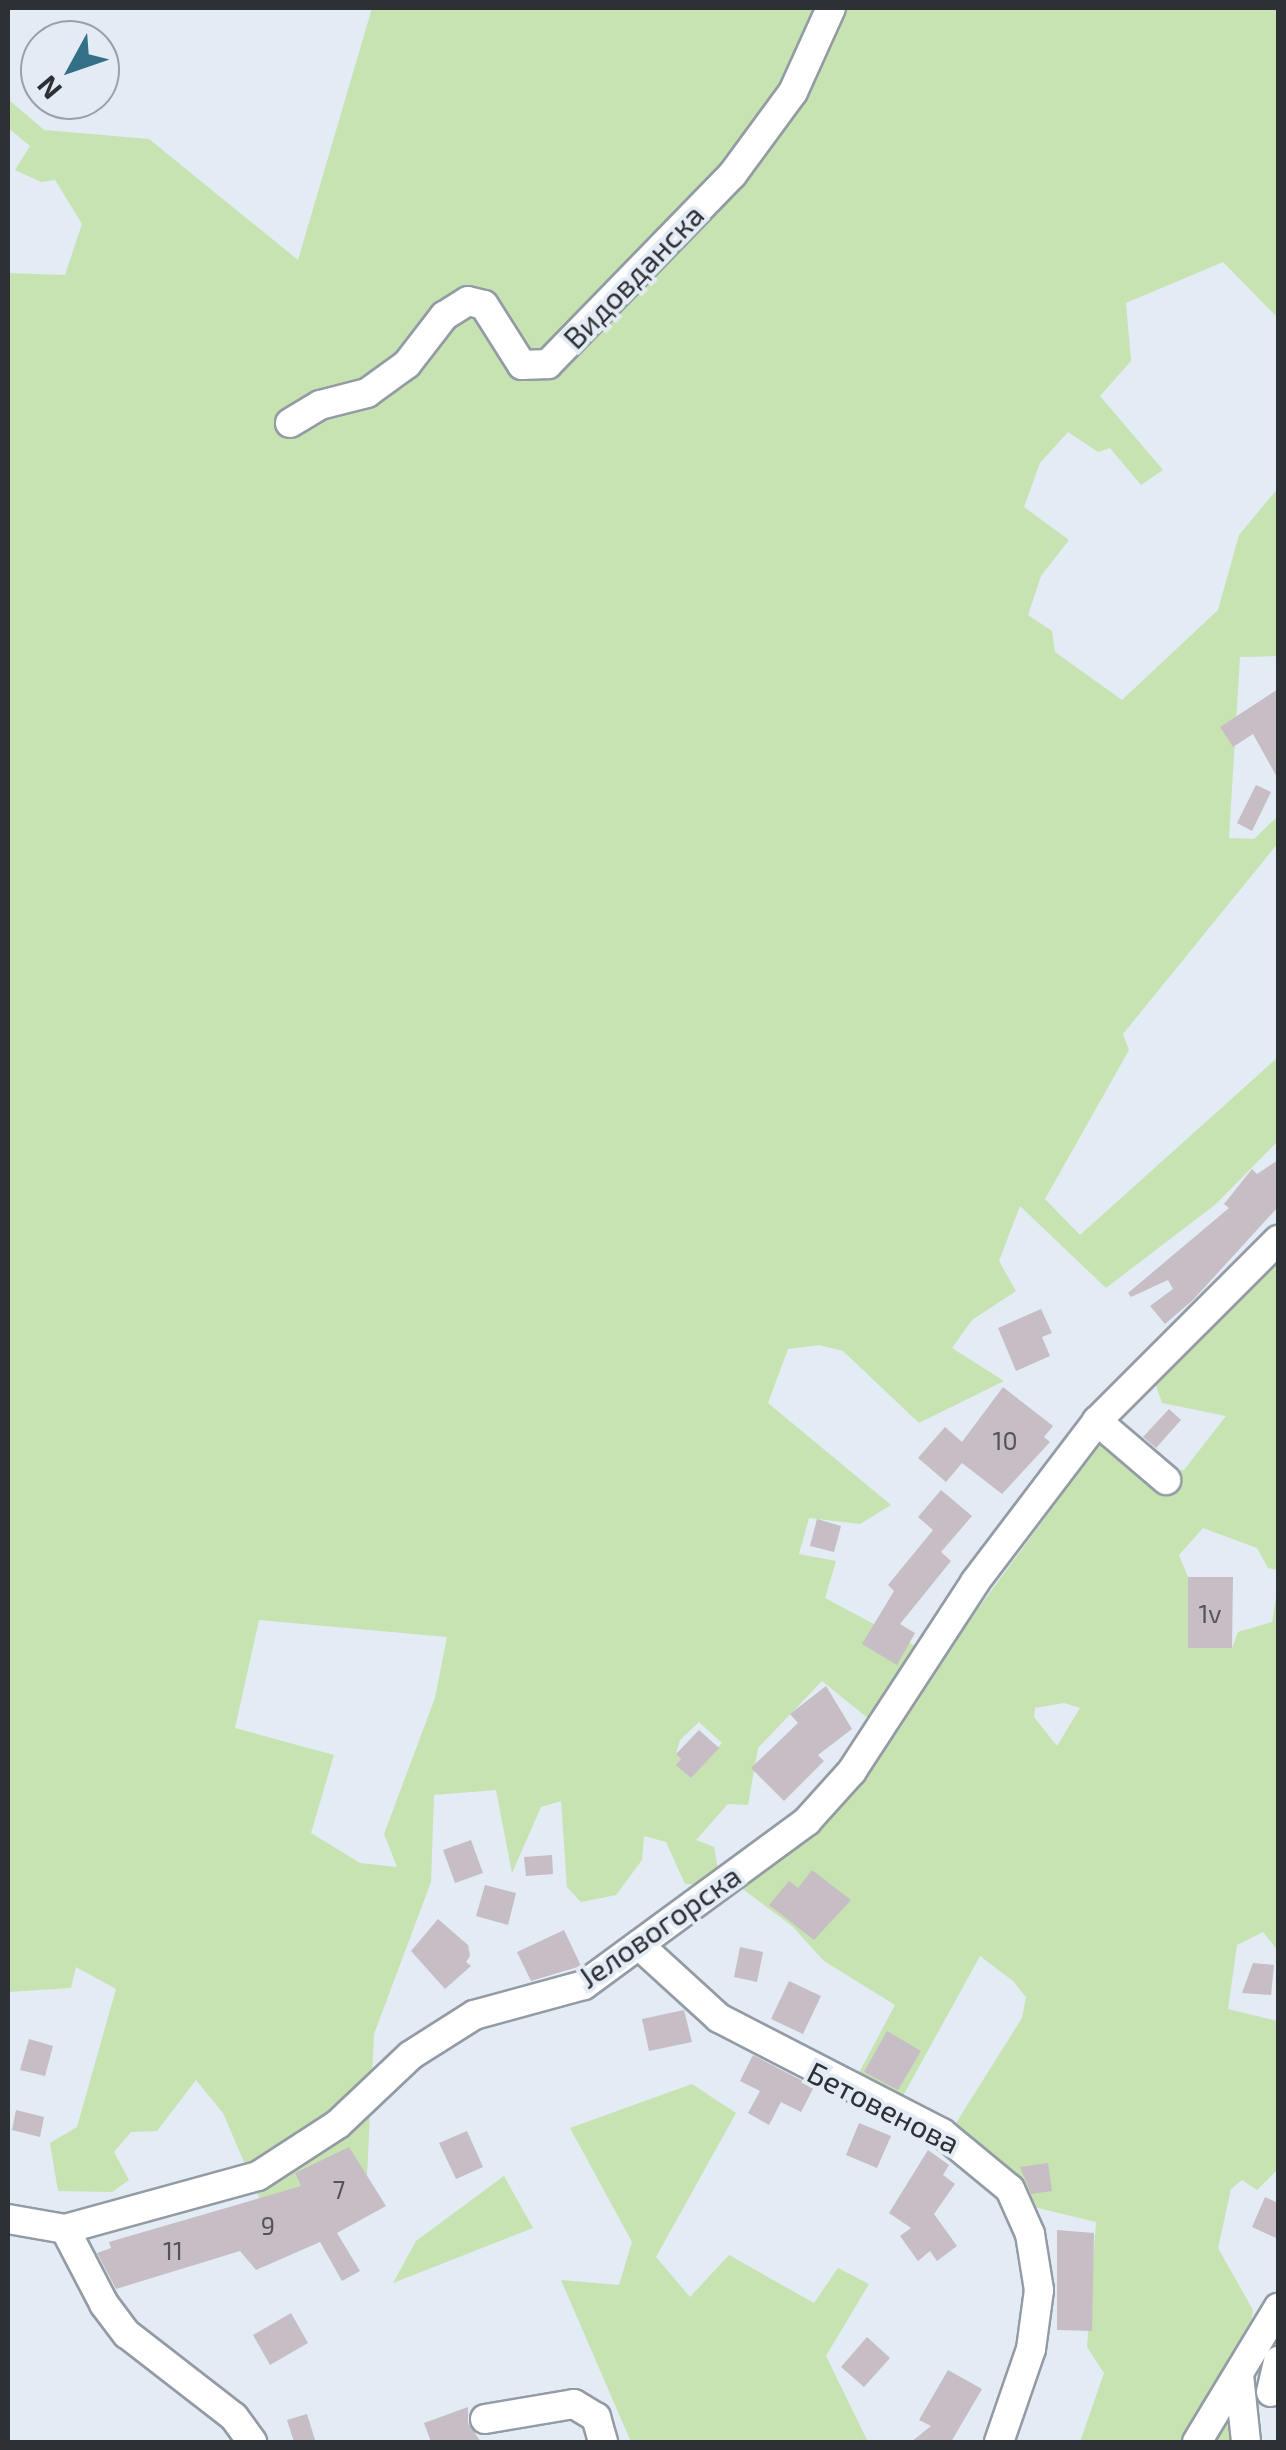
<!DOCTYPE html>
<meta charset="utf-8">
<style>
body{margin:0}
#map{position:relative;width:1286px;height:2450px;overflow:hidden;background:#e3ebf4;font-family:"Exo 2",sans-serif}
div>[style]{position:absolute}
.green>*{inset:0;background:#c7e3b2}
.building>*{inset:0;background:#c7bdc5}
.roads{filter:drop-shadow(2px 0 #939ba4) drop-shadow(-2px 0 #939ba4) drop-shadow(0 2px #939ba4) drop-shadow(0 -2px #939ba4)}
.minor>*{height:28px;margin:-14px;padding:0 14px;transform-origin:14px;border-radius:14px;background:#fff}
span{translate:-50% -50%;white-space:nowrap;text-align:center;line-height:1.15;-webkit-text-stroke:8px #e3ebf4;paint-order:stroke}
.number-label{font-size:25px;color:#545358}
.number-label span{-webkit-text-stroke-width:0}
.street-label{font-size:30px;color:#2d3034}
.frame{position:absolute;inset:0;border:10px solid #2d3034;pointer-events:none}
.north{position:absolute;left:20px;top:20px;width:100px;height:100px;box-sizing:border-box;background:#e3ebf4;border:2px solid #9aa0a7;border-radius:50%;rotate:230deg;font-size:28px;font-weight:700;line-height:40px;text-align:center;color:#2d3034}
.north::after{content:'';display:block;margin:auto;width:35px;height:45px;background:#336f86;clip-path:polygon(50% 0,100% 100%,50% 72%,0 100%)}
</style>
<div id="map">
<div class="green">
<div style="clip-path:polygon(evenodd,372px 8px,1278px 8px,1278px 318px,1223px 262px,1126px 303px,1131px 361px,1100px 396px,1163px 470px,1141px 485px,1110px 448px,1098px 452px,1068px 432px,1040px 463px,1024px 507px,1069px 540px,1041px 576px,1028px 615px,1052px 631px,1055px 652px,1122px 700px,1218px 610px,1239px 535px,1278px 488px,1278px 656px,1240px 657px,1229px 838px,1254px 839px,1278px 816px,1278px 843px,1123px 1034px,1129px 1050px,1045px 1199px,1080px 1235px,1278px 1057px,1278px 1141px,1216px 1204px,1106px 1288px,1020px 1206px,999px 1261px,1016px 1291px,972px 1320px,952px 1348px,1004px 1381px,919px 1423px,843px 1351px,819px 1345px,788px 1349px,768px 1403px,891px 1505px,860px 1524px,809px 1518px,799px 1554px,836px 1561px,825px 1598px,921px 1649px,875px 1724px,822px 1681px,758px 1748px,748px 1805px,728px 1804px,696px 1840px,714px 1847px,718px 1869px,823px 1818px,1105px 1437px,1167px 1473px,1184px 1470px,1226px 1416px,1162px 1403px,1155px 1382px,1278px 1247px,1278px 1570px,1268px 1568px,1257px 1548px,1203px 1528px,1179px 1555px,1188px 1577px,1188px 1648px,1232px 1648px,1238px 1632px,1272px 1622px,1278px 1586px,1278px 1951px,1263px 1932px,1237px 1945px,1228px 2009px,1277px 2021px,1278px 2014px,1278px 2169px,1257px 2190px,1242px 2180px,1231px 2189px,1218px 2248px,1253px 2310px,1232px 2442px,1080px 2442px,1104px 2373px,1087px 2347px,1096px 2222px,1030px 2206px,951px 2131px,1022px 2018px,1026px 1997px,1013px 1981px,980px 1956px,898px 2105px,853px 2084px,895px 2005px,824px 1961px,792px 1926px,719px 1871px,706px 1885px,685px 1884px,666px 1842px,644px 1836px,642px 1860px,616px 1895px,581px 1902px,567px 1887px,561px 1801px,541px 1807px,512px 1873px,496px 1790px,434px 1795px,431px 1882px,374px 2034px,367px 2175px,323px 2182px,265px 2211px,223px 2113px,196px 2080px,157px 2131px,131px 2132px,114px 2152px,129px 2180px,112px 2192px,58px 2191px,50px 2143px,77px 2127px,116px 1989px,76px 1967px,71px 1988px,8px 1992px,8px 273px,65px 275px,82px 224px,55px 180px,41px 182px,15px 170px,30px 146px,8px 128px,8px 99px,44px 130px,149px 139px,298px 260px,372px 8px,259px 1620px,447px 1637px,435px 1698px,384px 1834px,397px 1867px,360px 1863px,311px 1833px,334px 1755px,235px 1728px,259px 1620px,372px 8px,1064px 1703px,1080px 1708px,1057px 1746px,1034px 1717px,1035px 1708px,1064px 1703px,372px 8px,699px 1722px,722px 1743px,691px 1778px,677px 1765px,681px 1759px,676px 1754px,680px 1740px,699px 1722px)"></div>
<div style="clip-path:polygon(692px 2084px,736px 2113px,656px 2257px,690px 2297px,729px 2255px,814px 2303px,838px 2268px,869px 2284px,826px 2356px,868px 2442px,631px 2442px,561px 2280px,619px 2285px,632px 2242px,570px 2128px)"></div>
<div style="clip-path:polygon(504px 2176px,533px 2228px,393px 2283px,416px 2241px)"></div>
</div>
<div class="building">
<div style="clip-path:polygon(1278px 689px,1278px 779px,1253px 734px,1233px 747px,1220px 727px)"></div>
<div style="clip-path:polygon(1256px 785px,1271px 792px,1252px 831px,1237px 823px)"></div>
<div style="clip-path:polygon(1278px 1160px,1278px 1207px,1193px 1300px,1165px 1324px,1150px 1306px,1173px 1289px,1168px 1280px,1131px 1297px,1128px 1293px,1229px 1208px,1224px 1204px,1252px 1169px,1257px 1174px)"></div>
<div style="clip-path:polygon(1041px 1309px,1052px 1333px,1042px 1337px,1050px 1356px,1016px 1371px,998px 1328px)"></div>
<div style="clip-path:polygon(1003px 1387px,1053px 1426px,1044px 1437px,1050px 1442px,1002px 1494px,962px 1463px,946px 1482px,918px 1458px,945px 1427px,962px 1442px)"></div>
<div style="clip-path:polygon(1169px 1409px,1181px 1420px,1156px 1448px,1143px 1437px)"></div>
<div style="clip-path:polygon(941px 1490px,972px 1516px,941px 1552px,951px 1561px,900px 1624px,915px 1633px,897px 1665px,862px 1644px,894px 1591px,888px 1585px,933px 1530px,918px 1517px)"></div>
<div style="clip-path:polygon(817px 1519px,841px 1526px,834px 1552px,810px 1546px)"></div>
<div style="clip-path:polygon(1188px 1577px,1233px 1577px,1232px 1648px,1188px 1648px)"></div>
<div style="clip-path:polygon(826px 1686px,852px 1729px,818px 1755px,824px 1761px,784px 1801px,751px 1768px,798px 1723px,790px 1714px)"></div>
<div style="clip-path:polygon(699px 1730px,719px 1748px,691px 1778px,676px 1765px,681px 1759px,676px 1754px)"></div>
<div style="clip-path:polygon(471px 1840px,483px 1873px,455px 1883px,443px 1850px)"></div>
<div style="clip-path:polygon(552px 1855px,553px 1874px,526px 1876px,524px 1857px)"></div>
<div style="clip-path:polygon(812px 1870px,851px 1900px,814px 1940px,769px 1905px,789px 1881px,798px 1888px)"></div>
<div style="clip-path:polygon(485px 1885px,516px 1893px,508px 1925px,476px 1916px)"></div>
<div style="clip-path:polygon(438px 1919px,468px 1945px,470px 1956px,466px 1962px,471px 1966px,445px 1989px,411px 1951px)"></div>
<div style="clip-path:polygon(564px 1930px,581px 1966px,531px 1981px,517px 1952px)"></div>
<div style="clip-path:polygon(740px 1947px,763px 1952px,757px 1982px,734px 1977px)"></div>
<div style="clip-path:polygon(1253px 1963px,1274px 1965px,1271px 1995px,1242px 1993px)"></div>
<div style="clip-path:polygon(789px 1981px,821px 1996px,803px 2034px,771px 2019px)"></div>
<div style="clip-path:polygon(684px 2010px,692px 2042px,649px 2051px,642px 2019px)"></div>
<div style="clip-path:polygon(887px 2031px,921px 2051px,898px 2090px,864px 2072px)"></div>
<div style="clip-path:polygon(29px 2039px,53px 2046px,45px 2076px,20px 2070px)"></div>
<div style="clip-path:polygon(753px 2055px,814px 2087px,801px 2112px,781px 2102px,769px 2125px,748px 2113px,760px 2091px,740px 2081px)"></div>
<div style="clip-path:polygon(16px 2110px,44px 2117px,40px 2137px,12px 2130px)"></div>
<div style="clip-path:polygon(859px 2123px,891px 2136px,877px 2168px,846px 2155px)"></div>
<div style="clip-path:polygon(467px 2131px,483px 2167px,456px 2179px,439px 2143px)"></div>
<div style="clip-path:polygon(349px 2147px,386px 2206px,337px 2233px,360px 2271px,342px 2281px,320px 2242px,256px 2270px,240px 2251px,116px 2289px,97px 2253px,111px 2248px,109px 2242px,301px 2186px,295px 2173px)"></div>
<div style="clip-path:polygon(928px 2150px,949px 2165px,943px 2175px,955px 2184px,934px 2214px,957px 2246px,937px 2261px,930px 2251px,918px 2261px,900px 2236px,911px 2228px,889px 2213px)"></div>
<div style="clip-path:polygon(1048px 2163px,1052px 2191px,1031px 2194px,1020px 2167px)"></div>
<div style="clip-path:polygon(1265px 2197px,1278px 2203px,1278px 2239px,1252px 2227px)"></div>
<div style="clip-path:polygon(1057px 2230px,1094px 2233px,1092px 2331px,1057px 2330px)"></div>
<div style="clip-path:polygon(291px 2313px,308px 2343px,270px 2365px,253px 2335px)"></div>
<div style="clip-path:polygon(867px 2337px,890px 2358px,864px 2387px,841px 2367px)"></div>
<div style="clip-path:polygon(948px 2370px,982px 2389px,951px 2442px,911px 2442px,931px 2426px,919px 2420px)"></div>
<div style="clip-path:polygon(468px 2407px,468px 2423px,481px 2442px,431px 2442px,424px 2423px)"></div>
<div style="clip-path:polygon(307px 2414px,315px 2440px,294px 2442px,287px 2420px)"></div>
</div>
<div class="roads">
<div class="minor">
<div style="left:290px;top:423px;width:35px;rotate:-31deg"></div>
<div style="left:320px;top:405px;width:49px;rotate:-14.3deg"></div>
<div style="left:367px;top:393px;width:49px;rotate:-35.9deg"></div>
<div style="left:407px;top:364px;width:61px;rotate:-52.4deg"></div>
<div style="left:444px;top:316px;width:28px;rotate:-32deg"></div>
<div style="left:468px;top:301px;width:16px;rotate:14deg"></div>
<div style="left:484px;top:305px;width:71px;rotate:57.7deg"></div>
<div style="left:522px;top:365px;width:26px;rotate:-2deg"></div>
<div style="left:548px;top:364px;width:264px;rotate:-45.8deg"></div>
<div style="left:732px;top:175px;width:103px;rotate:-53.7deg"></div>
<div style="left:793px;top:92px;width:92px;rotate:-65.7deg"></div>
<div style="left:1097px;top:1421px;width:91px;rotate:40.5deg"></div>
<div style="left:639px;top:1945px;width:108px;rotate:42.4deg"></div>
<div style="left:719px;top:2018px;width:251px;rotate:27.3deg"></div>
<div style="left:942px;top:2133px;width:88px;rotate:39.5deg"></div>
<div style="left:1010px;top:2189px;width:49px;rotate:66deg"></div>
<div style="left:1030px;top:2234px;width:57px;rotate:80.9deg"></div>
<div style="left:1039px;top:2290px;width:60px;rotate:97.7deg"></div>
<div style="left:1031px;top:2349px;width:98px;rotate:109deg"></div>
<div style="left:8px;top:2219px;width:58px;rotate:10deg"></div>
<div style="left:65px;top:2229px;width:200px;rotate:-15.4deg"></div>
<div style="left:258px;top:2176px;width:95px;rotate:-33deg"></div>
<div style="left:338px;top:2124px;width:100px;rotate:-43.4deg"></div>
<div style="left:411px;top:2055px;width:75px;rotate:-32.4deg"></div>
<div style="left:474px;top:2015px;width:114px;rotate:-15.3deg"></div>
<div style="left:584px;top:1985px;width:277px;rotate:-36.3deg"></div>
<div style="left:807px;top:1821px;width:67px;rotate:-48deg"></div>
<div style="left:852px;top:1771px;width:225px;rotate:-56.9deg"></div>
<div style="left:975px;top:1582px;width:202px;rotate:-52.8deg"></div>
<div style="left:1097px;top:1421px;width:256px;rotate:-45deg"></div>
<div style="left:65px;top:2229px;width:85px;rotate:62.5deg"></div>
<div style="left:104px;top:2304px;width:38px;rotate:53deg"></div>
<div style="left:127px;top:2334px;width:135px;rotate:37.8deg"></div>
<div style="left:234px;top:2417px;width:31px;rotate:54deg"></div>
<div style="left:1239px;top:2375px;width:67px;rotate:84deg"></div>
<div style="left:1271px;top:2392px;width:32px;rotate:-77deg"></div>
<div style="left:485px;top:2419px;width:90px;rotate:-9.6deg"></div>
<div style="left:574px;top:2404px;width:26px;rotate:31deg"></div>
<div style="left:596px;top:2417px;width:26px;rotate:74deg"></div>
<div style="left:1197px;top:2442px;width:157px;rotate:-58.8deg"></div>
</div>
</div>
<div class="number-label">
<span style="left:1005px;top:1440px">10</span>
<span style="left:1210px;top:1613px">1v</span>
<span style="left:339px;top:2189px">7</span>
<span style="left:268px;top:2225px">9</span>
<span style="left:173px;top:2250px">11</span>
</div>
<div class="street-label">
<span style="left:633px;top:276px;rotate:-46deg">Видовданска</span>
<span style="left:659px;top:1926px;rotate:-35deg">Јеловогорска</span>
<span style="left:884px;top:2107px;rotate:27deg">Бетовенова</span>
</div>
<div class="frame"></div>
<div class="north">N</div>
</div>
